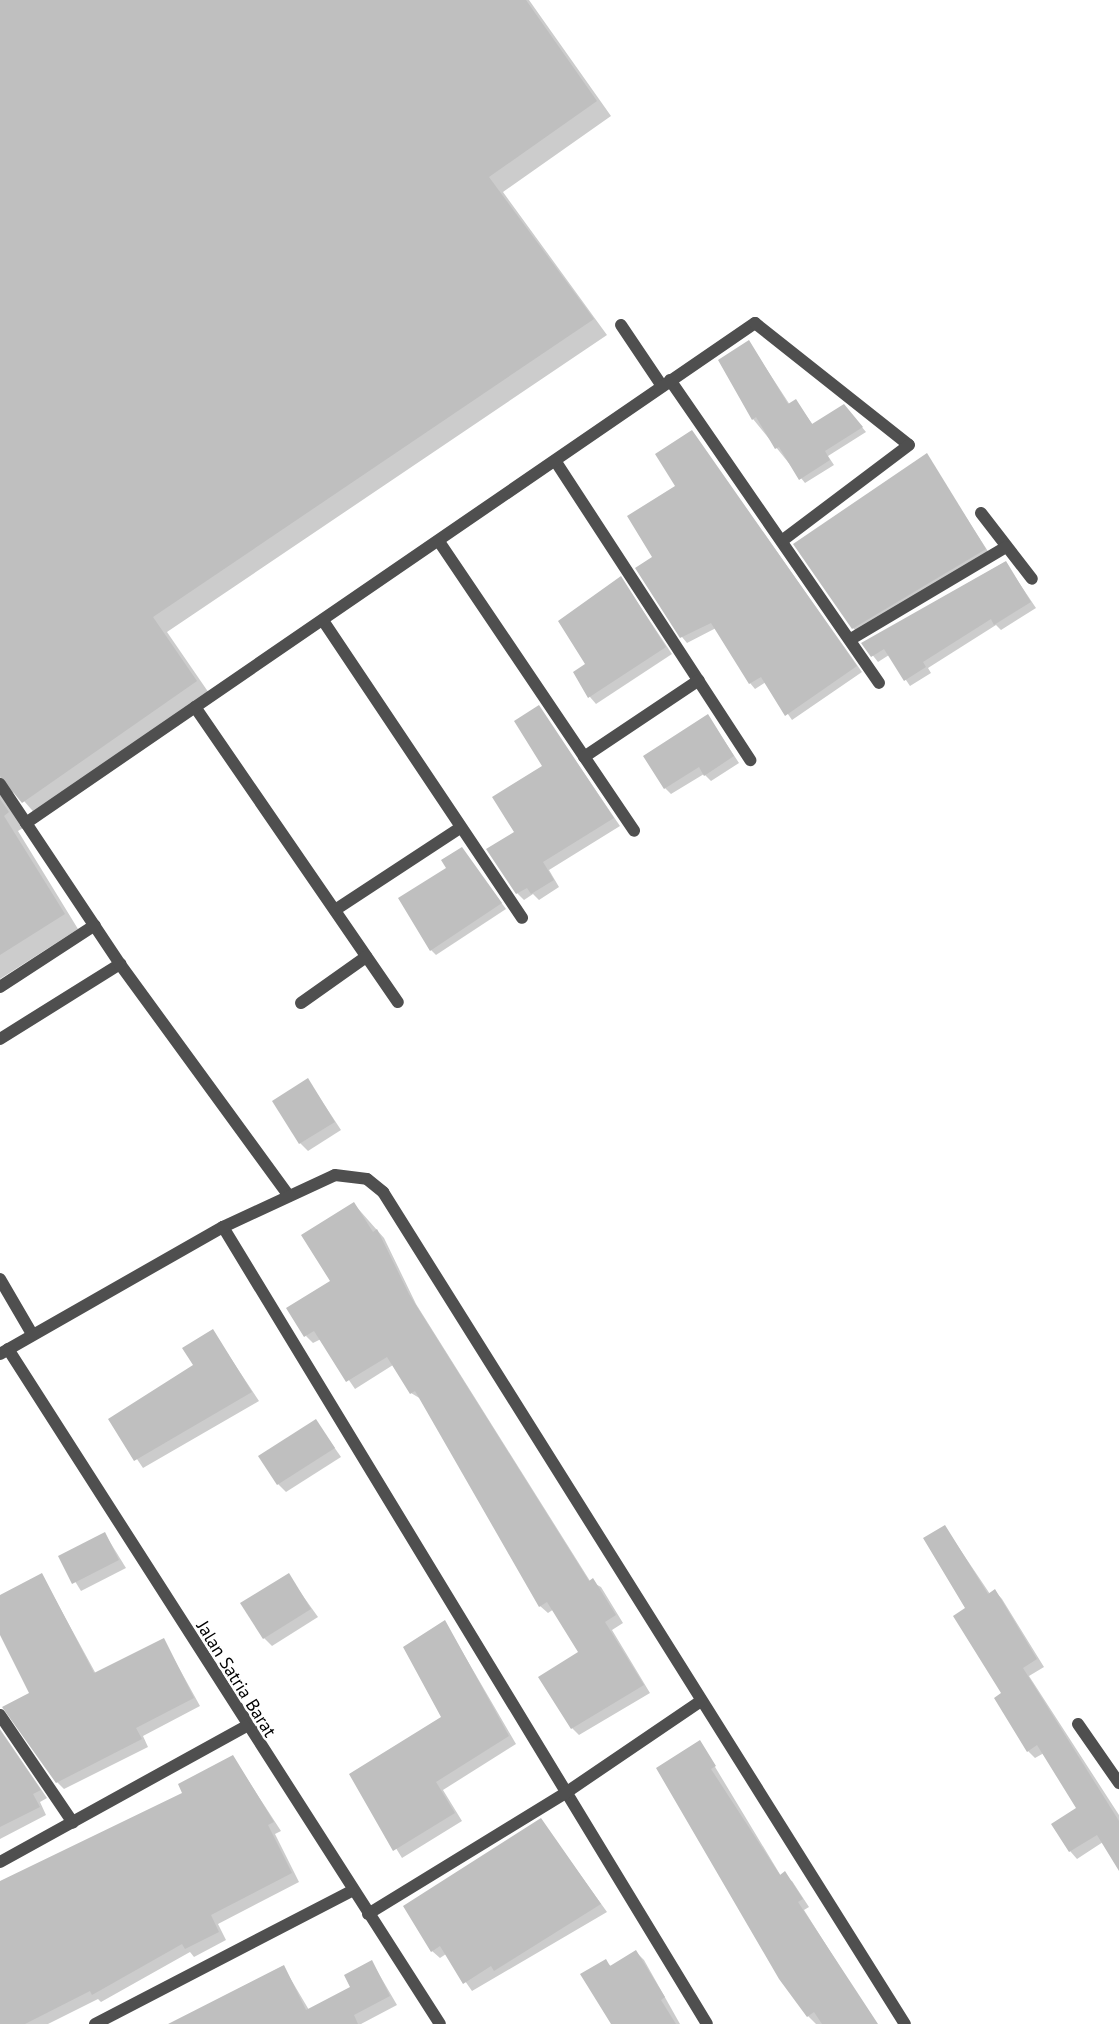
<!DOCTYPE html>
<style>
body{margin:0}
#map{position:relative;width:1119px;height:2024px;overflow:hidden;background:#fff;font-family:"PT Sans",sans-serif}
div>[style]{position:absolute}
.shadow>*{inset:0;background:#0003}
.building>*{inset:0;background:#bfbfbf}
.street>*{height:12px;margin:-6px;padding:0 6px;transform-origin:6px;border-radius:6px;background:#4f4f4f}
span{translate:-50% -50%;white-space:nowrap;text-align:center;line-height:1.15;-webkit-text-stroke:5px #fff;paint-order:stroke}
.street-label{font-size:18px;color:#000}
</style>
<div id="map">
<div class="shadow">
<div style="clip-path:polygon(0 0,529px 0,611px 116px,503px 192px,607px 335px,167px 632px,211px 696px,38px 817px,17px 793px,10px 792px,23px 828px,18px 831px,78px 929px,0 979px)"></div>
<div style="clip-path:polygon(749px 342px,790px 405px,796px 401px,813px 425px,848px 410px,866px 432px,828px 456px,834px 465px,805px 483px,753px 419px)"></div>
<div style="clip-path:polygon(692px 432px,862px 672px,792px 720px,766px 682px,755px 689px,750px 683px,716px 628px,687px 643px,682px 637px,654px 557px)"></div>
<div style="clip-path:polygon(926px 455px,991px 556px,859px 634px,853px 628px)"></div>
<div style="clip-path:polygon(1005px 562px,1036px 608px,1001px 630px,996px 625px,928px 668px,931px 673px,910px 686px,889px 655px,878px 662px,863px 643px)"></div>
<div style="clip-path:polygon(621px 578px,672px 654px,596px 704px,590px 697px,587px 665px)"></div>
<div style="clip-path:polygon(539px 707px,620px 826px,549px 870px,559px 887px,539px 900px,533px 894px,524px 900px,517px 893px,516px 832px,544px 767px)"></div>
<div style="clip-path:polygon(708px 716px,739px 763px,711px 781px,704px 774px,671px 794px,665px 788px)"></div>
<div style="clip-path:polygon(462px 849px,506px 909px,436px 955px,431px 950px,448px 869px)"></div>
<div style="clip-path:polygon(308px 1080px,341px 1130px,308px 1151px,300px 1143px)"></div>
<div style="clip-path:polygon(354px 1204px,384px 1238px,416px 1304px,590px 1581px,601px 1587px,623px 1623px,612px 1630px,650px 1693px,579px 1735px,572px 1728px,580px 1652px,554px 1609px,548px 1613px,540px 1606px,421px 1399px,411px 1393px,393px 1365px,355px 1389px,321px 1339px,313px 1343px,306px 1336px,332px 1282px)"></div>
<div style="clip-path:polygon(212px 1330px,259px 1401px,143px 1468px,110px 1419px,195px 1365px)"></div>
<div style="clip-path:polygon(316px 1421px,341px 1457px,286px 1492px,278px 1484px)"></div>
<div style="clip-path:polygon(945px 1527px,990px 1594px,995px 1591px,1002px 1599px,1044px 1667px,1029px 1676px,1119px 1815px,1119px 1868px,1103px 1842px,1077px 1859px,1070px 1851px,1078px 1809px,1044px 1753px,1035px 1758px,1028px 1751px,967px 1609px)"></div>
<div style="clip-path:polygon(105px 1534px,126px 1568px,81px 1591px,60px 1557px)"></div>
<div style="clip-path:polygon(42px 1575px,96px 1674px,163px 1639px,200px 1706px,143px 1736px,148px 1747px,64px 1789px,57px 1782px,31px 1694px,0 1632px,0 1597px)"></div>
<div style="clip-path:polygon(288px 1575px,318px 1617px,272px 1646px,264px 1638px)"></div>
<div style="clip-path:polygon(445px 1622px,516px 1744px,443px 1790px,462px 1821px,402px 1858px,351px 1775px,443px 1717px)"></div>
<div style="clip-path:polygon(0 1729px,47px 1798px,40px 1802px,46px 1815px,0 1839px)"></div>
<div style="clip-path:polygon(700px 1742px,781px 1876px,792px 1881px,809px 1907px,804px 1910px,876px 2024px,816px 2024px,808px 2016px)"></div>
<div style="clip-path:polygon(233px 1757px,281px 1831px,275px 1834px,299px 1882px,218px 1924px,226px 1940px,194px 1957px,190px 1952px,101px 2002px,98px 1999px,48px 2024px,0 2024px,0 1893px,184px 1794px)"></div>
<div style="clip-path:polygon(541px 1820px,607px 1912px,472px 1991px,446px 1954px,440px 1958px,432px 1951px)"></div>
<div style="clip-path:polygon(636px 1952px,644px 1960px,680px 2024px,613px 2024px,605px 1961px,612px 1967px)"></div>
<div style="clip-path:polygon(372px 1962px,397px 2005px,361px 2024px,170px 2024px,283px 1966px,309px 2010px,352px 1988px)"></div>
</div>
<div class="building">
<div style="clip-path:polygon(0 0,526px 0,597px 101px,489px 177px,594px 319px,153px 617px,197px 681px,22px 803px,0 776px)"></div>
<div style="clip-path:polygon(749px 340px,788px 404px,796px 399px,812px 424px,844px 404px,863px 427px,825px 451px,830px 460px,799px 480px,779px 447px,775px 449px,756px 417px,752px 420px,718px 360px)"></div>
<div style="clip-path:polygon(692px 430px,857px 666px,785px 716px,761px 677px,749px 684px,711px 623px,680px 638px,635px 568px,652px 557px,627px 516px,675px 486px,655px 454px)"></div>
<div style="clip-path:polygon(927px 453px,986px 549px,852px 629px,793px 544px)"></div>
<div style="clip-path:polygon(1006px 561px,1031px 602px,994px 625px,991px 619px,923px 662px,926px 667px,904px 681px,884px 649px,871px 657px,861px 643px)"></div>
<div style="clip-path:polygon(621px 576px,666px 647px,588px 698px,573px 672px,585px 664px,558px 621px)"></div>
<div style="clip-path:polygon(539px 705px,614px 818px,543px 862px,554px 880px,531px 894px,527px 888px,516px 894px,486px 849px,514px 832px,492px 797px,542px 766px,514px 721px)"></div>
<div style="clip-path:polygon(708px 714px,734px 756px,704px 776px,699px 767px,664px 789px,643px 756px)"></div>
<div style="clip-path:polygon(0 799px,9px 812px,4px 816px,65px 914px,0 955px)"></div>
<div style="clip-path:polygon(462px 847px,502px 903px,430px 951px,398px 898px,446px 868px,441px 860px)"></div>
<div style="clip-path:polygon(308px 1078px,335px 1122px,299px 1144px,272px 1101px)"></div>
<div style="clip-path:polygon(354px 1202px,373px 1232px,377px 1229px,409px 1294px,589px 1581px,593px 1578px,616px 1615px,605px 1622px,644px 1685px,571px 1729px,538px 1677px,578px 1652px,547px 1602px,539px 1607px,415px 1391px,410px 1394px,387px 1357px,346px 1382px,314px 1331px,304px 1337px,286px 1308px,330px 1281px,301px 1235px)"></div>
<div style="clip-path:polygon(213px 1329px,252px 1392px,134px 1461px,108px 1419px,193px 1365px,182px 1348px)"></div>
<div style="clip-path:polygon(316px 1419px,335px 1448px,277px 1485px,258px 1456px)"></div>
<div style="clip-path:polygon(945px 1525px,988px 1594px,995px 1589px,1037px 1659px,1023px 1668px,1119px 1821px,1119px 1871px,1097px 1835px,1069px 1852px,1051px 1824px,1076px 1808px,1037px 1745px,1027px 1752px,994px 1698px,1001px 1693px,953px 1616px,965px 1608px,923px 1538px)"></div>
<div style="clip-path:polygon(105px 1532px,119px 1560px,72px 1584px,58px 1556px)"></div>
<div style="clip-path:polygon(42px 1573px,94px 1673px,164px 1638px,194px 1698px,136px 1728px,142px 1739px,56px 1783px,2px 1707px,29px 1693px,0 1635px,0 1595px)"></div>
<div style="clip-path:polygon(289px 1573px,311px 1609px,263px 1639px,240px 1603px)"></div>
<div style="clip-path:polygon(445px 1620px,509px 1736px,436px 1782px,455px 1813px,393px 1851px,349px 1774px,441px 1717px,403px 1647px)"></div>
<div style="clip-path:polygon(0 1730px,41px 1790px,33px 1794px,40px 1807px,0 1827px)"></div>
<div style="clip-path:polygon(700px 1740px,716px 1766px,711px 1769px,780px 1875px,785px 1871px,803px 1899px,798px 1902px,878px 2024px,822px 2024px,814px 2012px,807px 2017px,779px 1979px,656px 1768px)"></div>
<div style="clip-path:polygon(233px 1755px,274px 1822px,268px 1825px,292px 1873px,211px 1915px,219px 1932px,185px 1949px,182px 1944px,92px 1995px,90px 1991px,25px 2024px,0 2024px,0 1881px,182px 1793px,178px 1784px)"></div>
<div style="clip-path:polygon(541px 1818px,601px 1904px,494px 1971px,491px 1966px,463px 1984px,440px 1946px,431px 1952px,403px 1906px)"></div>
<div style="clip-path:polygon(636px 1950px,665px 1997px,661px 2000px,676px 2024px,611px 2024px,580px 1974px,606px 1959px,610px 1966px)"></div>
<div style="clip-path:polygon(372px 1960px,390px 1996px,354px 2015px,358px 2024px,168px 2024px,284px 1965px,306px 2010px,350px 1987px,344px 1975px)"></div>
</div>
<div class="street">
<div style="left:621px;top:325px;width:73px;rotate:56.1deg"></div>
<div style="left:670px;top:380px;width:368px;rotate:55.4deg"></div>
<div style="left:556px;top:462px;width:356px;rotate:56.9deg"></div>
<div style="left:981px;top:513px;width:83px;rotate:52.3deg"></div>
<div style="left:440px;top:543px;width:347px;rotate:56deg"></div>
<div style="left:324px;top:622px;width:356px;rotate:56.2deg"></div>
<div style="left:851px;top:639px;width:180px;rotate:-30.7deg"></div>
<div style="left:195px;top:707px;width:358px;rotate:55.5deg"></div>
<div style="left:584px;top:757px;width:138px;rotate:-33.8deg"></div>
<div style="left:0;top:784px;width:47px;rotate:56.3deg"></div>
<div style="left:335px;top:910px;width:149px;rotate:-33.3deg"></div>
<div style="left:0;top:987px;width:113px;rotate:-33.1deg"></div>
<div style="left:301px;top:1003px;width:80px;rotate:-35.3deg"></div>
<div style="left:0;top:1039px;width:142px;rotate:-32deg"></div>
<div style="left:289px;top:1196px;width:287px;rotate:-126.1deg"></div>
<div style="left:120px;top:964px;width:169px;rotate:-123.7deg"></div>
<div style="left:26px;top:823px;width:884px;rotate:-34.45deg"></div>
<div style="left:755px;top:323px;width:196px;rotate:38.4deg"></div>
<div style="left:909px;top:445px;width:158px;rotate:143deg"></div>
<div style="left:223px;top:1227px;width:932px;rotate:58.73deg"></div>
<div style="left:0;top:1279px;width:64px;rotate:59.8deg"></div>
<div style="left:8px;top:1349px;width:801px;rotate:57.38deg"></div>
<div style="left:0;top:1354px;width:257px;rotate:-29.7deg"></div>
<div style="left:223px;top:1227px;width:123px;rotate:-24.9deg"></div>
<div style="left:335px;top:1175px;width:32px;rotate:7deg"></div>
<div style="left:367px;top:1179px;width:21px;rotate:39deg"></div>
<div style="left:383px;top:1192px;width:982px;rotate:57.9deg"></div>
<div style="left:0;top:1715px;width:130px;rotate:55.9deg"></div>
<div style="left:1078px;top:1724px;width:72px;rotate:55.2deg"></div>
<div style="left:0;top:1862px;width:280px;rotate:-28.9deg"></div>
<div style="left:368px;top:1914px;width:230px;rotate:-31.5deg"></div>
<div style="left:564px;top:1794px;width:166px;rotate:-34.2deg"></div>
<div style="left:95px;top:2024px;width:289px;rotate:-27.4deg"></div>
</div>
<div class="street-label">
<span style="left:236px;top:1679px;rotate:58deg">Jalan Satria Barat</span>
</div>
</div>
